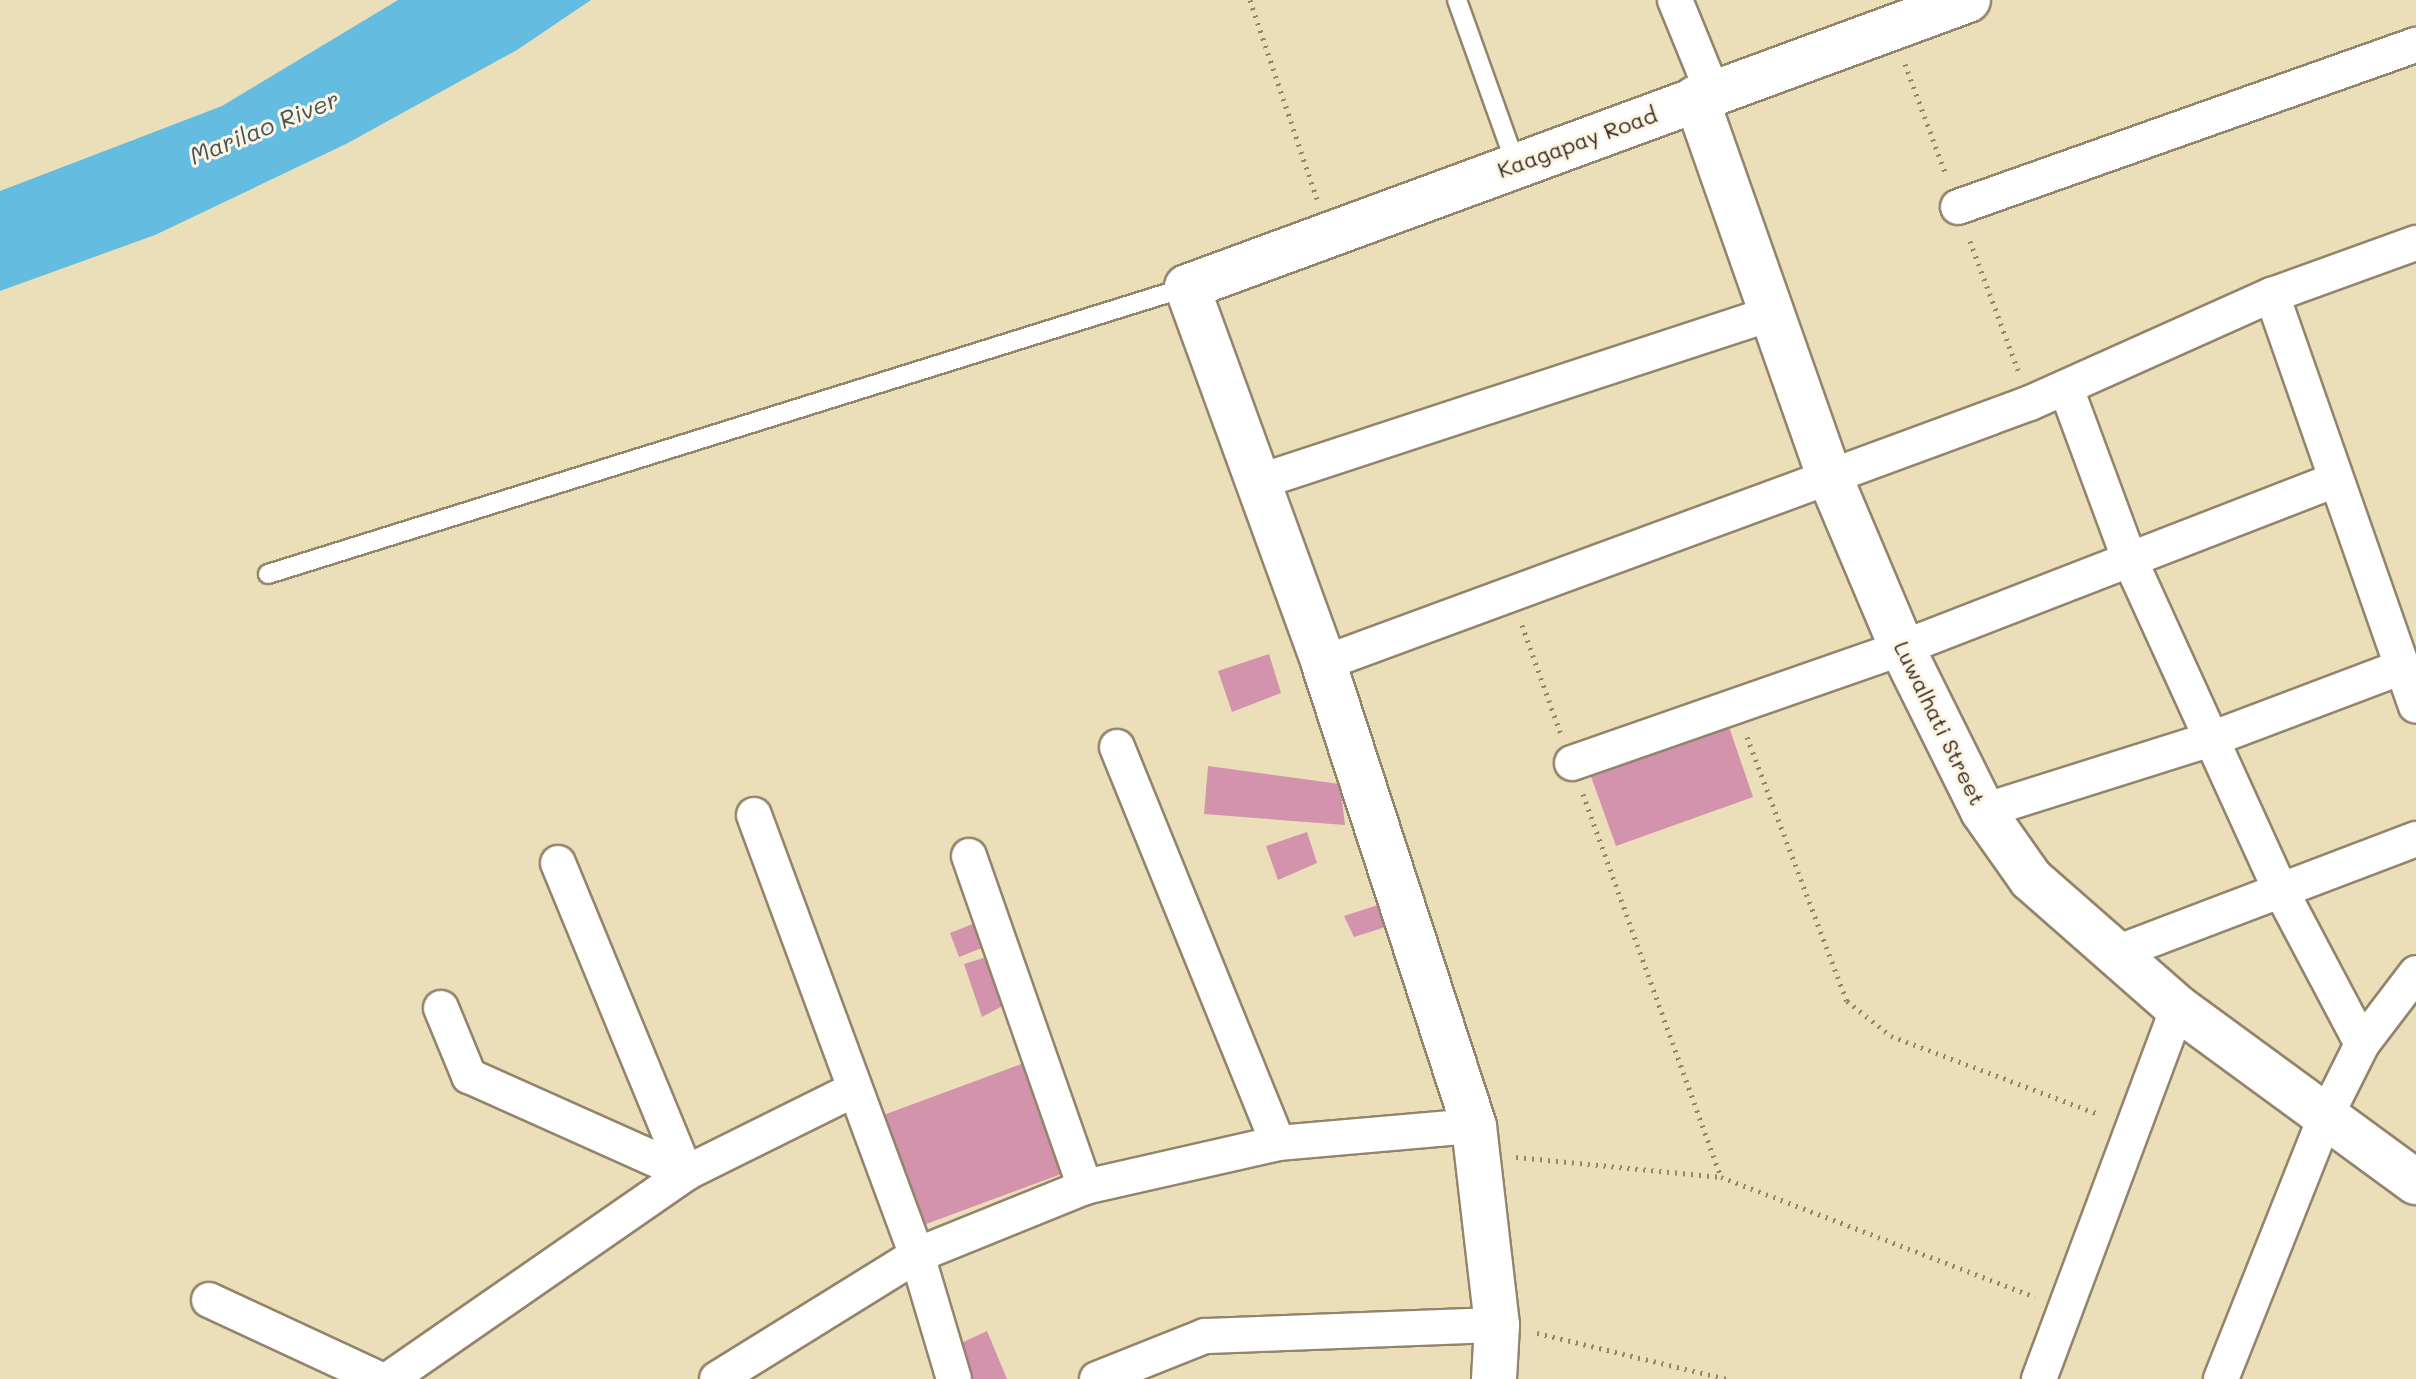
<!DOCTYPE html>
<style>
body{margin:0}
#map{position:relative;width:2416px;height:1379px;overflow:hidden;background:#ebdfba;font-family:Mali,sans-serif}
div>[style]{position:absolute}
.water>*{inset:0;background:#64bde1}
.building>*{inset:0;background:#d393ad}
.path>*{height:5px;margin-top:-2.5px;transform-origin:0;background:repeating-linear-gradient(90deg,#93846c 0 2px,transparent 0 8px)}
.roads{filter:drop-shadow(2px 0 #93846c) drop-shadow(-2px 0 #93846c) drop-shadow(0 2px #93846c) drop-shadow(0 -2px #93846c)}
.service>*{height:18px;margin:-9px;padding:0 9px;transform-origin:9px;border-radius:9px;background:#fff}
.minor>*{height:34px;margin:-17px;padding:0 17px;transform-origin:17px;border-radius:17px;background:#fff}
.tertiary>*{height:44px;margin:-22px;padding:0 22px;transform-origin:22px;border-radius:22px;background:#fff}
span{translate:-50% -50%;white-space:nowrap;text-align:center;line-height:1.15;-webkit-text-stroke:6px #fcf5e5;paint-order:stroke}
.street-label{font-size:22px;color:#3b2a1e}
.water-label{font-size:24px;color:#475658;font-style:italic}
</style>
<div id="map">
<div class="water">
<div style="clip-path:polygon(398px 0,591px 0,517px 50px,346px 144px,155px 235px,0 291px,0 191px,222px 106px)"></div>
</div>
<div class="building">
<div style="clip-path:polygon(1269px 654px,1281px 693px,1232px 712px,1218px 671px)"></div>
<div style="clip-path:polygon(1727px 721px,1753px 797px,1616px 846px,1589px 771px)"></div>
<div style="clip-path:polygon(1208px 766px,1340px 784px,1345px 825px,1204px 814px)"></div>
<div style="clip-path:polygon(1307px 832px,1317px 863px,1278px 880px,1266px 846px)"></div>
<div style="clip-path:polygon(1393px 900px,1398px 923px,1354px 937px,1344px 916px)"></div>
<div style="clip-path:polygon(985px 919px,992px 944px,959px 957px,950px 933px)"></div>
<div style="clip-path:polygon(993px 955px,1008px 1003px,982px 1017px,964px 964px)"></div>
<div style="clip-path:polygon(1035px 1059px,1075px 1169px,910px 1230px,870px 1120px)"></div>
<div style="clip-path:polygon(987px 1331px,1007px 1379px,971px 1379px,957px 1345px)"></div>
</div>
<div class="path">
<div style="left:1250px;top:0;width:210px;rotate:71.4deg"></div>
<div style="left:1905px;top:64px;width:118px;rotate:69.7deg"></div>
<div style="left:1970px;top:241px;width:138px;rotate:69.6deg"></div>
<div style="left:1522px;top:625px;width:114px;rotate:70.4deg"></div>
<div style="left:1747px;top:737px;width:282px;rotate:69.3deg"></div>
<div style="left:1847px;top:1001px;width:56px;rotate:38.5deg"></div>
<div style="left:1891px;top:1036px;width:222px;rotate:20.6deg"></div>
<div style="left:1583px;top:794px;width:407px;rotate:70.2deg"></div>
<div style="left:1516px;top:1157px;width:206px;rotate:5.6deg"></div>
<div style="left:1721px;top:1177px;width:336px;rotate:20.9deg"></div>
<div style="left:1537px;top:1333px;width:195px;rotate:13.6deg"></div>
</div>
<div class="roads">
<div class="service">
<div style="left:1457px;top:0;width:175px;rotate:70.3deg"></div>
<div style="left:268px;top:574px;width:963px;rotate:-17.34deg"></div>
</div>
<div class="minor">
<div style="left:1675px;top:0;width:100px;rotate:67.8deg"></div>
<div style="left:1958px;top:207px;width:486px;rotate:-19.5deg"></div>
<div style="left:2272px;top:295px;width:435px;rotate:70.7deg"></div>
<div style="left:2066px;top:388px;width:181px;rotate:69.7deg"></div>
<div style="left:2129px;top:558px;width:364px;rotate:65.5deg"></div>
<div style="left:2280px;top:889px;width:175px;rotate:62.1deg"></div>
<div style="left:1258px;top:482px;width:539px;rotate:-18.17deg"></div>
<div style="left:1324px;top:663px;width:752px;rotate:-20.22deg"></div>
<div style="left:2030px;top:403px;width:265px;rotate:-24.1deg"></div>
<div style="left:2272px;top:295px;width:153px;rotate:-19.9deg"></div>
<div style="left:1117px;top:747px;width:427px;rotate:67.9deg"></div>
<div style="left:1572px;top:763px;width:349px;rotate:-19.2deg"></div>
<div style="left:1902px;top:648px;width:461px;rotate:-21.2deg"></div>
<div style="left:1983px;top:811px;width:242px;rotate:-17.5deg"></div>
<div style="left:2214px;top:738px;width:198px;rotate:-20.7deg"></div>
<div style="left:754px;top:815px;width:469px;rotate:69.7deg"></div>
<div style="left:917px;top:1255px;width:129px;rotate:73.4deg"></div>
<div style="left:969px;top:856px;width:351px;rotate:70.7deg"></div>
<div style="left:558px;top:863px;width:335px;rotate:67.6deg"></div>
<div style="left:2116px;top:953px;width:321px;rotate:-20.8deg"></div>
<div style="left:441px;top:1008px;width:74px;rotate:67.6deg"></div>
<div style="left:469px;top:1076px;width:238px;rotate:24.1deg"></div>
<div style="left:209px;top:1300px;width:187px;rotate:24.9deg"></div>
<div style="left:389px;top:1379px;width:361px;rotate:-34.7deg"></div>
<div style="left:686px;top:1173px;width:186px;rotate:-26.4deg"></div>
<div style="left:717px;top:1379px;width:235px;rotate:-31.8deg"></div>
<div style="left:917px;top:1255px;width:181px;rotate:-22deg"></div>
<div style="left:1085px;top:1187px;width:198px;rotate:-12.8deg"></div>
<div style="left:1278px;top:1143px;width:197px;rotate:-5deg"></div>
<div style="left:1097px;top:1379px;width:116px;rotate:-21.7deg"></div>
<div style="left:1205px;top:1336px;width:292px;rotate:-2.2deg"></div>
<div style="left:2039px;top:1379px;width:396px;rotate:-69.5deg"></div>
<div style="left:2221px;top:1379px;width:279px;rotate:-68.3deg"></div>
<div style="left:2324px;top:1120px;width:85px;rotate:-63.4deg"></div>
<div style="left:2362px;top:1044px;width:89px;rotate:-52.7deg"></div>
</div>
<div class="tertiary">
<div style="left:1696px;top:98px;width:400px;rotate:70.6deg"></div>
<div style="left:1829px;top:475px;width:188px;rotate:67.1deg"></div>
<div style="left:1902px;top:648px;width:182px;rotate:63.6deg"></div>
<div style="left:1983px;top:811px;width:83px;rotate:54.8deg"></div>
<div style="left:2031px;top:879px;width:196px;rotate:41.3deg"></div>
<div style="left:2178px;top:1008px;width:295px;rotate:36.2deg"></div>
<div style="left:1494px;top:1379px;width:54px;rotate:-86.8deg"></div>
<div style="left:1497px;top:1325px;width:200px;rotate:-96.6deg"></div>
<div style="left:1474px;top:1126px;width:487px;rotate:-108deg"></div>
<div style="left:1324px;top:663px;width:400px;rotate:-110deg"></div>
<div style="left:1187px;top:287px;width:832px;rotate:-20.18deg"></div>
</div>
</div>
<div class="street-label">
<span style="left:1577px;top:142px;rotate:-20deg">Kaagapay Road</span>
<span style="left:1940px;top:723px;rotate:64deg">Luwalhati Street</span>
</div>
<div class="water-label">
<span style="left:264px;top:127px;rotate:-22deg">Marilao River</span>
</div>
</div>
